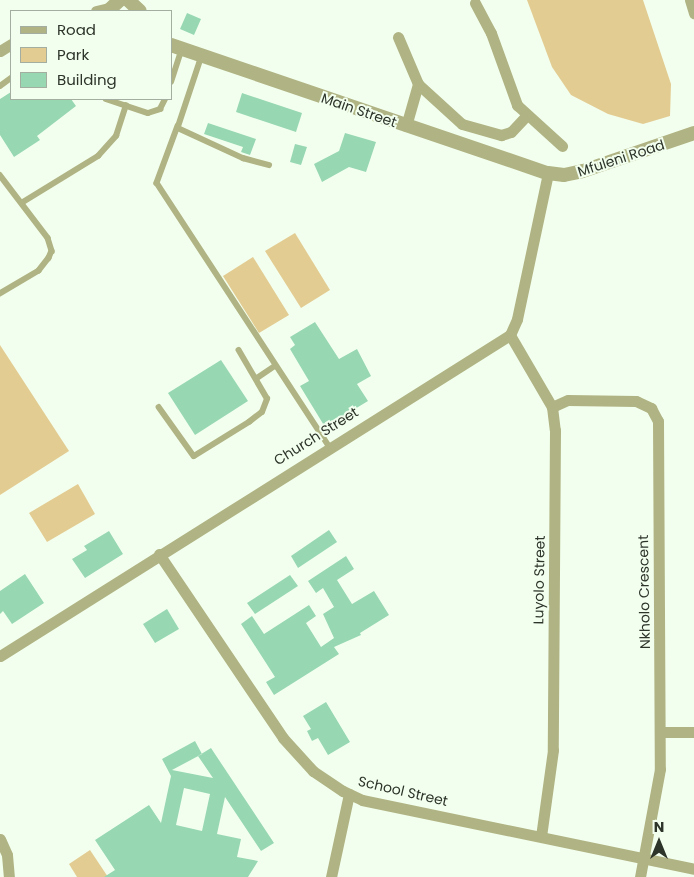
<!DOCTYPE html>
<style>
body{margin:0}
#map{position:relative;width:694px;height:877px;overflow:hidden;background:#f3ffee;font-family:Poppins,sans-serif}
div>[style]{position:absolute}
.green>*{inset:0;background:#e3cc92}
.building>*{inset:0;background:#97d8b3}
.service>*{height:5.5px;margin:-2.75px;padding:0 2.75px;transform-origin:2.75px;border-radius:2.75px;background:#b0b484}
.minor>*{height:11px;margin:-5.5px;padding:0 5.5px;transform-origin:5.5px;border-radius:5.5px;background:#b0b484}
.tertiary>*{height:14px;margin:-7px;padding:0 7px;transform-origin:7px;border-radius:7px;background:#b0b484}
span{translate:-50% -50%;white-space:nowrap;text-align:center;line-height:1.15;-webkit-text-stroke:4px #f3ffee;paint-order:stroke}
.street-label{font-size:14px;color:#2d342a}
.legend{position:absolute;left:10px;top:10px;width:162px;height:90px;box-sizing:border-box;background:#f3ffee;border:1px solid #a4aea0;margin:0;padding:6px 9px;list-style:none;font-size:15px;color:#2d342a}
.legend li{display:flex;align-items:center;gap:10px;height:25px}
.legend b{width:25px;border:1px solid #a4aea0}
.north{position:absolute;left:634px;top:817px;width:50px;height:50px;-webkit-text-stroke:4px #f3ffee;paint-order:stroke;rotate:0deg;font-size:14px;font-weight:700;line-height:20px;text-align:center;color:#2d342a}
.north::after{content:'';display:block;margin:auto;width:18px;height:22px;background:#2d342a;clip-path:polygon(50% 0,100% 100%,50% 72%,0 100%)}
</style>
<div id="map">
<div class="green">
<div style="clip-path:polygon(527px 0,643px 0,671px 84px,670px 116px,643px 124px,608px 114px,571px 95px,552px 67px)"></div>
<div style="clip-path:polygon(295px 233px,330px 290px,301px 308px,265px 251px)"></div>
<div style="clip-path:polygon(253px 257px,289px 315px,259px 333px,223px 276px)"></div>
<div style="clip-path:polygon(0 345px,69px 451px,0 495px)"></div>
<div style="clip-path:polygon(78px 484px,95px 514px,47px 542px,29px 513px)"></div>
<div style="clip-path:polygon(90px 850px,108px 877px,77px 877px,69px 864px)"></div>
</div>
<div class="building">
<div style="clip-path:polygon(187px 13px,201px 19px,194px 35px,180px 29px)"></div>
<div style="clip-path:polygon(11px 92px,11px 99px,71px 99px,76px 106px,37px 136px,40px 140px,14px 157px,0 135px,0 99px)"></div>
<div style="clip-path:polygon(242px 93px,302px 113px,296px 132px,236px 112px)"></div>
<div style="clip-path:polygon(208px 123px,256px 139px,250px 155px,241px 152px,243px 147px,204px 134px)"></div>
<div style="clip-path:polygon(345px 133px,376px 142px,366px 172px,349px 167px,322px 182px,314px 164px,339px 151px)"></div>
<div style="clip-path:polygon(295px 144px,307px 147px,301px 165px,290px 162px)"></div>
<div style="clip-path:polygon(315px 322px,339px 359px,357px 349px,371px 376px,357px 384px,368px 401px,325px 427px,300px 386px,309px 381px,290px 349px,295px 345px,290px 337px)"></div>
<div style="clip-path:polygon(221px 360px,248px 401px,195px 435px,168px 393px)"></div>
<div style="clip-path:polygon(329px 530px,337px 542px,298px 568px,291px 556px)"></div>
<div style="clip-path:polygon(109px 531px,123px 554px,85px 578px,72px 559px,87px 550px,84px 546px)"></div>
<div style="clip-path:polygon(346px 556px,354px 569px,337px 580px,352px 604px,374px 591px,389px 615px,360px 633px,361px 635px,334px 647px,339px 654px,274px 695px,266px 682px,275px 677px,241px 624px,252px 616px,264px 634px,309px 605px,316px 616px,306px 623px,321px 647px,334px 638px,323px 614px,334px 607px,323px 588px,316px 593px,308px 581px)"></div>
<div style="clip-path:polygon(25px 574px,44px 603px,12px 624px,3px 611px,0 614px,0 591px)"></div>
<div style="clip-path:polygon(290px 575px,298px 586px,255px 614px,247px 603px)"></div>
<div style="clip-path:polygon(167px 609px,179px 629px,155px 643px,143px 624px)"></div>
<div style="clip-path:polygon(326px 702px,350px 742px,328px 755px,318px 738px,312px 741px,307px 731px,311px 729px,303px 716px)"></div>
<div style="clip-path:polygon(evenodd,195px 741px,202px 754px,172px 770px,213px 778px,198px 756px,211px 748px,274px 843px,261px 851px,225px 797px,217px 834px,241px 839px,237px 857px,258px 861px,248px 877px,104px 877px,115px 870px,95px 840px,149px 805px,161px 823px,171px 776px,162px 759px,195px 741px,184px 788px,210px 794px,202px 831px,176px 825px,184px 788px)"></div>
</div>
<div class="service">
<div style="left:202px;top:56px;width:76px;rotate:108.4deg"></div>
<div style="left:178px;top:128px;width:72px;rotate:24.8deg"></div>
<div style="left:243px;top:158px;width:27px;rotate:15deg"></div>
<div style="left:171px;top:82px;width:35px;rotate:-72deg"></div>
<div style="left:0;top:86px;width:14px;rotate:-36deg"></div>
<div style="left:106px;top:99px;width:44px;rotate:18.4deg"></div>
<div style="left:148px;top:113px;width:13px;rotate:-18deg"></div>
<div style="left:160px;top:109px;width:11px;rotate:-63deg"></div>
<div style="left:178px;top:126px;width:61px;rotate:110.2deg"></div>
<div style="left:157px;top:183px;width:314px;rotate:56.8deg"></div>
<div style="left:0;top:175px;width:79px;rotate:52.7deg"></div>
<div style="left:48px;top:238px;width:14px;rotate:73deg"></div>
<div style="left:52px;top:251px;width:8px;rotate:113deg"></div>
<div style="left:49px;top:258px;width:16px;rotate:128deg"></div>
<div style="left:39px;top:271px;width:45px;rotate:149.5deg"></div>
<div style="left:23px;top:202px;width:88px;rotate:-31.5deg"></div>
<div style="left:98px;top:156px;width:27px;rotate:-48deg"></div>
<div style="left:116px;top:136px;width:32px;rotate:-72deg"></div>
<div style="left:257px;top:378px;width:22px;rotate:-34deg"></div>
<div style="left:159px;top:407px;width:60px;rotate:54.5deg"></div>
<div style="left:194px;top:456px;width:65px;rotate:-31.7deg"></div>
<div style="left:249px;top:422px;width:16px;rotate:-38deg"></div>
<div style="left:262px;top:412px;width:14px;rotate:-69deg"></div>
<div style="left:267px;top:399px;width:56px;rotate:-120.3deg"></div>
</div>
<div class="minor">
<div style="left:690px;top:0;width:14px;rotate:73deg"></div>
<div style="left:475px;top:3px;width:34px;rotate:62deg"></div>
<div style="left:491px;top:33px;width:77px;rotate:70.1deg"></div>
<div style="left:517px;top:105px;width:61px;rotate:42.3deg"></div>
<div style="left:96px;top:11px;width:13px;rotate:-13deg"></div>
<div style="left:398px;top:37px;width:51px;rotate:66.9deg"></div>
<div style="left:418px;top:84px;width:59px;rotate:42.3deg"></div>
<div style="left:462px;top:124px;width:41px;rotate:15.8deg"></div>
<div style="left:501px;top:135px;width:10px;rotate:-17deg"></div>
<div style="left:511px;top:132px;width:22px;rotate:-47deg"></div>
<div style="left:0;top:51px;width:13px;rotate:-32deg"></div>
<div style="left:406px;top:126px;width:44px;rotate:-74.1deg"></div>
<div style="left:510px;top:335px;width:83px;rotate:59.7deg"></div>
<div style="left:552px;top:407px;width:23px;rotate:83deg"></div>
<div style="left:555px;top:430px;width:320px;rotate:90.4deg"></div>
<div style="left:553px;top:750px;width:87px;rotate:97.9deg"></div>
<div style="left:552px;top:407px;width:17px;rotate:-24deg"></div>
<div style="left:568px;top:400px;width:68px;rotate:0.8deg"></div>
<div style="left:636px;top:401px;width:17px;rotate:25deg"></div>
<div style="left:651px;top:408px;width:15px;rotate:62deg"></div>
<div style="left:658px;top:421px;width:348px;rotate:89.7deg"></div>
<div style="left:660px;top:769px;width:110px;rotate:100.5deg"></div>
<div style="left:159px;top:554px;width:222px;rotate:56deg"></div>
<div style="left:283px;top:738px;width:45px;rotate:47.7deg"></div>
<div style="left:313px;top:771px;width:36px;rotate:34deg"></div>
<div style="left:343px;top:791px;width:21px;rotate:25deg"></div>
<div style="left:362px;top:800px;width:339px;rotate:11.7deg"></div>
<div style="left:0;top:656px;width:603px;rotate:-32.19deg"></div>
<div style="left:510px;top:335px;width:17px;rotate:-66deg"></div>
<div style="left:517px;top:319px;width:149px;rotate:-78deg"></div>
<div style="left:662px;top:732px;width:32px"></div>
<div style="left:0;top:839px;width:17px;rotate:66deg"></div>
<div style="left:7px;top:855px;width:22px;rotate:85deg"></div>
<div style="left:331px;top:877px;width:85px;rotate:-77.8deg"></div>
</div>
<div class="tertiary">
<div style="left:128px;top:0;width:16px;rotate:43deg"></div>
<div style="left:108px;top:11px;width:16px;rotate:-43deg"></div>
<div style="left:171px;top:45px;width:398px;rotate:18.8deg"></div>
<div style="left:548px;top:173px;width:16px;rotate:7deg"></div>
<div style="left:564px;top:175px;width:19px;rotate:-12deg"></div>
<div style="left:583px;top:171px;width:117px;rotate:-18.9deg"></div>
</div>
<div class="street-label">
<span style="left:359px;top:110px;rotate:19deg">Main Street</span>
<span style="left:621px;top:158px;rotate:-18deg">Mfuleni Road</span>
<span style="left:316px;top:436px;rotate:-32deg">Church Street</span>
<span style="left:539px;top:580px;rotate:-89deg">Luyolo Street</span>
<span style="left:644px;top:592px;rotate:-91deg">Nkholo Crescent</span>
<span style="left:403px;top:791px;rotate:13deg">School Street</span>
</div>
<ul class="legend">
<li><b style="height:6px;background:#b0b484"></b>Road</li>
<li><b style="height:14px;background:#e3cc92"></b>Park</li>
<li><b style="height:14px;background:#97d8b3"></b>Building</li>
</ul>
<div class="north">N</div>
</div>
